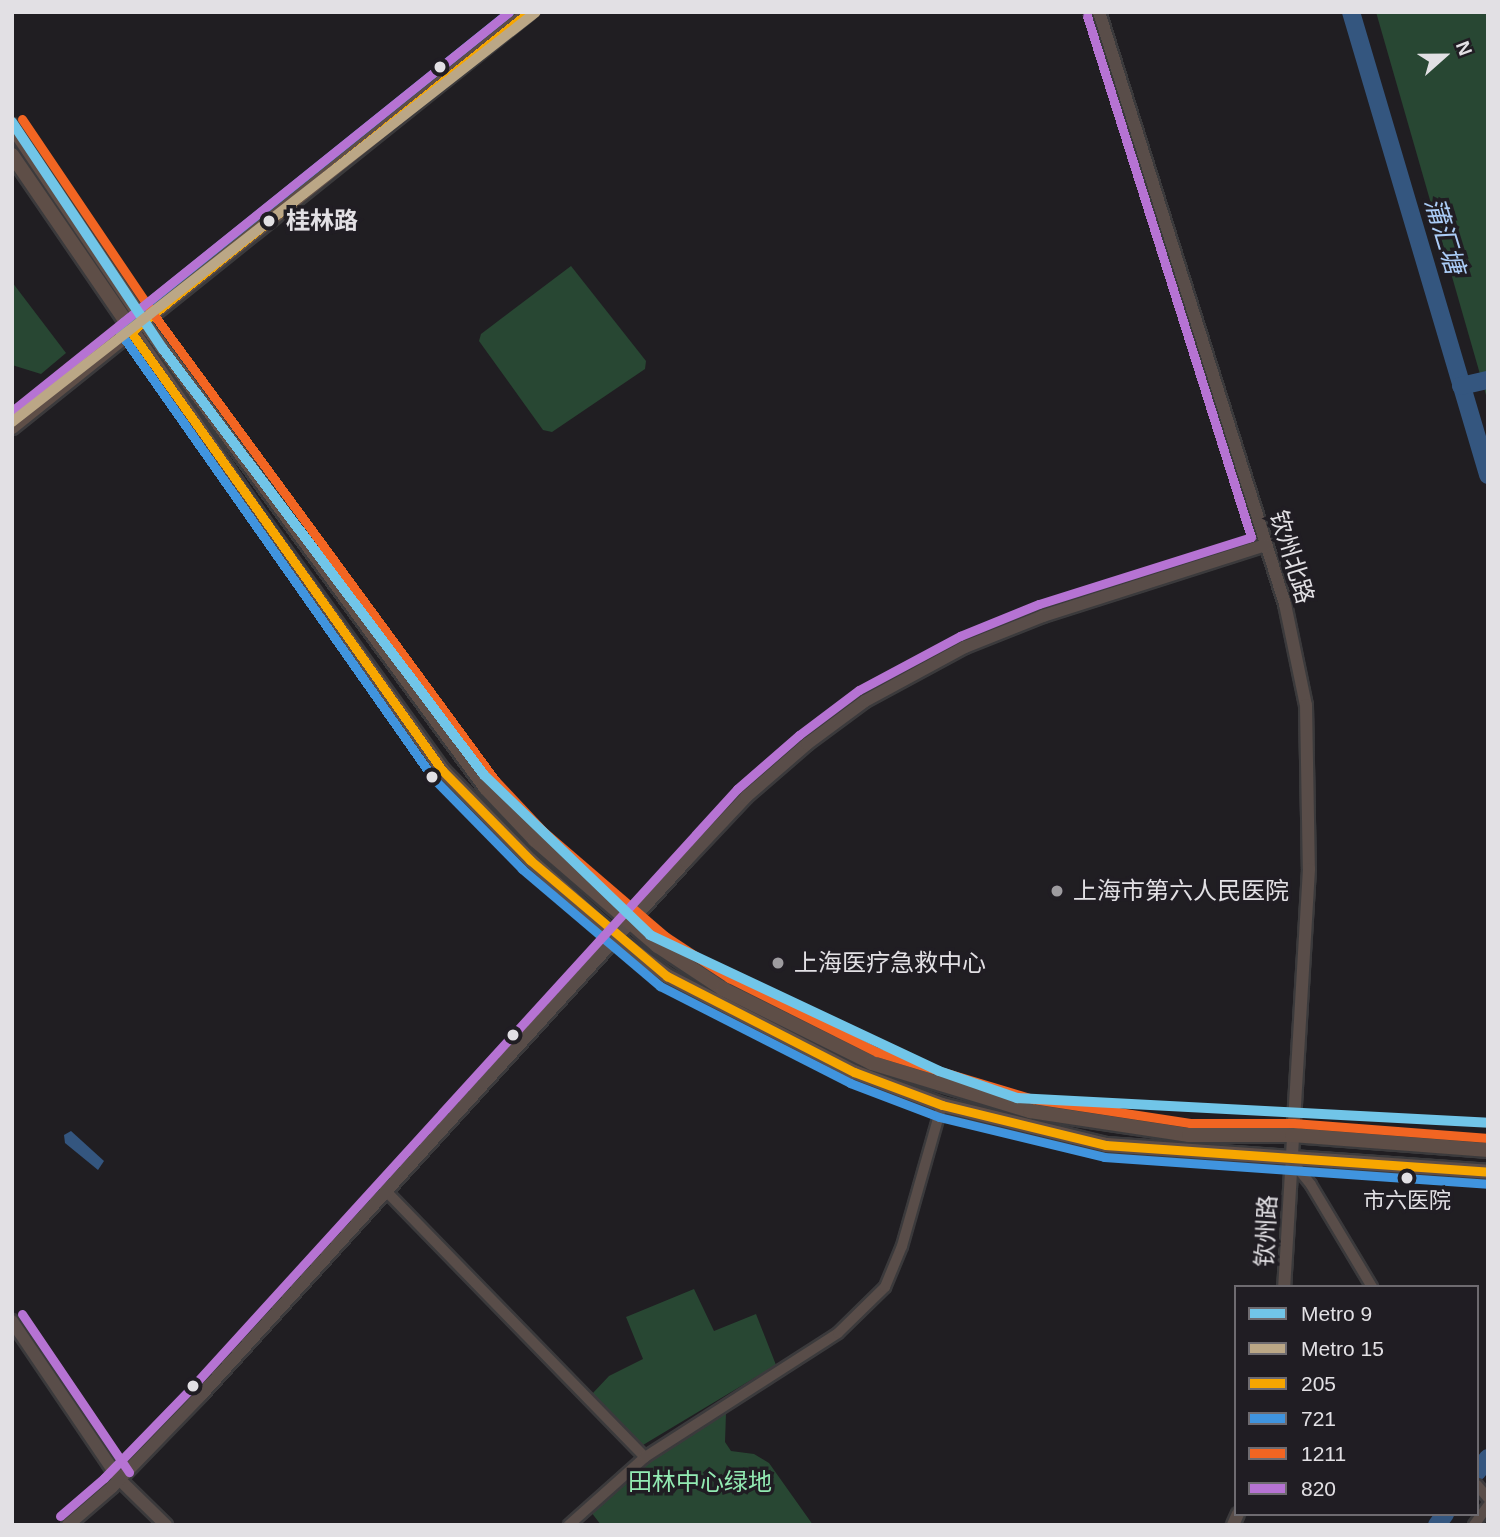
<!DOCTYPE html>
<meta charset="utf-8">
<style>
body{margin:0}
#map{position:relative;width:1500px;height:1537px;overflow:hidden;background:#201e22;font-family:Arial,"Noto Sans SC",sans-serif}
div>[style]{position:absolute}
.green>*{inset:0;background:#284733}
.water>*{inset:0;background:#34567f}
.river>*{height:18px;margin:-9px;padding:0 9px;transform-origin:9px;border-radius:9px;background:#34567f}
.roads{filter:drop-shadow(2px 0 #3b3a3c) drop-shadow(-2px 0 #3b3a3c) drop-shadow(0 2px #3b3a3c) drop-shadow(0 -2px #3b3a3c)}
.minor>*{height:10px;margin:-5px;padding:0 5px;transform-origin:5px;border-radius:5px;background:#594d49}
.tertiary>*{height:12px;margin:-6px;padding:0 6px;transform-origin:6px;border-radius:6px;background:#594d49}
.secondary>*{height:14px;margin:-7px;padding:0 7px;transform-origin:7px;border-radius:7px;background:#5e4e47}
.bus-1>*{height:9px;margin:-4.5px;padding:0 4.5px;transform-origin:4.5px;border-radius:4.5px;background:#f7a600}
.bus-2>*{height:9px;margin:-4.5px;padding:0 4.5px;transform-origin:4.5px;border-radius:4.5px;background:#4094de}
.bus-3>*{height:9px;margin:-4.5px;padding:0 4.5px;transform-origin:4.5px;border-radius:4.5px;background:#f26522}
.bus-4>*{height:9px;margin:-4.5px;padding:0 4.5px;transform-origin:4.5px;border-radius:4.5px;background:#b673d3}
.metro-1>*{height:10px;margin:-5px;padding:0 5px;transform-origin:5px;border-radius:5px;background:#71c5e8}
.metro-2>*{height:10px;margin:-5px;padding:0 5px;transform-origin:5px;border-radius:5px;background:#bba786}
.dots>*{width:19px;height:19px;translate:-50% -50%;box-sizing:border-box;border:4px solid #201d23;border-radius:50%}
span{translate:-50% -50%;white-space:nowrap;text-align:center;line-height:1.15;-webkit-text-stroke:7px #201d23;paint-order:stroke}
.bus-label{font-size:22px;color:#e2e0e4}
.stop-label{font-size:24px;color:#e2e0e4;font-weight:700}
.left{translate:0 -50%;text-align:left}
.street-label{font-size:24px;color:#e2e0e4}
.poi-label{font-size:24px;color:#e2e0e4}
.park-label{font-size:24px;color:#92eab2}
.water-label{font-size:26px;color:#abccf6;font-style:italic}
.frame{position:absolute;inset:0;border:14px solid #e2e0e4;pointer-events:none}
.legend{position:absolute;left:1234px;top:1285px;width:245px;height:231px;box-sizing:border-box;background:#201d23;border:2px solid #6e6b70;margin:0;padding:9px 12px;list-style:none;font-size:21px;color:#e2e0e4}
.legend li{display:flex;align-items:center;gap:14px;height:35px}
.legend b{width:35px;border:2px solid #6e6b70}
.north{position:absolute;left:1409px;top:21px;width:70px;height:70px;-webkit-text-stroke:5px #201d23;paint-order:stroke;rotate:69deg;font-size:19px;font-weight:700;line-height:28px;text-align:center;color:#e2e0e4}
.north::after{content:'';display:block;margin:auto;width:24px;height:32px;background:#e2e0e4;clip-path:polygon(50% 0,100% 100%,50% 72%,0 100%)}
</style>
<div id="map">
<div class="green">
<div style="clip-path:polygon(1376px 12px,1488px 12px,1488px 402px)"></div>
<div style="clip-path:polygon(571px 266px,646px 361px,645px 369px,552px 432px,543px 430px,479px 341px,481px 334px)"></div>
<div style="clip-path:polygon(12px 282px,66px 353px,41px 374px,12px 365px)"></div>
<div style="clip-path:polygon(694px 1289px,714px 1331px,756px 1314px,776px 1365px,643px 1445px,592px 1394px,609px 1376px,643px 1359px,626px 1317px)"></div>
<div style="clip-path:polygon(726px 1413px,725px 1442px,731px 1451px,754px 1454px,769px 1463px,813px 1525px,601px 1525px,591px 1512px,639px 1468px)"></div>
</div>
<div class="water">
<div style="clip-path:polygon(71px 1131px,104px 1161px,98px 1170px,65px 1143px,64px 1135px)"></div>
</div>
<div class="river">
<div style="left:1351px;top:12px;width:483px;rotate:73.5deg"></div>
<div style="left:1461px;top:386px;width:28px;rotate:-13deg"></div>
<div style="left:1477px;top:1472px;width:18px;rotate:-52deg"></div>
<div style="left:1437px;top:1525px;width:14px;rotate:-54deg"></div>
</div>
<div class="roads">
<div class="minor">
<div style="left:1291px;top:1160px;width:32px;rotate:51deg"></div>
<div style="left:1311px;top:1185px;width:119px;rotate:59.1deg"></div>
<div style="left:387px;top:1192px;width:370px;rotate:45.8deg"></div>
<div style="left:1477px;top:1485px;width:17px;rotate:50deg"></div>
<div style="left:569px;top:1525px;width:102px;rotate:-41.8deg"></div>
<div style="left:645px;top:1457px;width:229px;rotate:-32.7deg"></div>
<div style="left:838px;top:1333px;width:66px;rotate:-44.4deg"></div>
<div style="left:885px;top:1287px;width:44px;rotate:-67.5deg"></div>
<div style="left:902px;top:1246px;width:147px;rotate:-74.2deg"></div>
<div style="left:1474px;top:1525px;width:24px;rotate:-54deg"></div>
</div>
<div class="tertiary">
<div style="left:1099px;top:12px;width:621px;rotate:72.56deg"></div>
<div style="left:1285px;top:604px;width:103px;rotate:78.3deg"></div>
<div style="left:1306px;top:705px;width:164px;rotate:89deg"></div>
<div style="left:1309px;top:869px;width:419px;rotate:93.4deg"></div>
<div style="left:12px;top:1321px;width:191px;rotate:55.9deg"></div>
<div style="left:119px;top:1479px;width:66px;rotate:44.4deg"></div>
<div style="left:68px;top:1525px;width:58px;rotate:-40.8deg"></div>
<div style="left:112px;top:1487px;width:129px;rotate:-45.9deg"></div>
<div style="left:202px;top:1394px;width:720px;rotate:-47.76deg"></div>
<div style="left:686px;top:861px;width:88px;rotate:-46.8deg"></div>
<div style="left:746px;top:797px;width:81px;rotate:-41deg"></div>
<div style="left:807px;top:744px;width:72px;rotate:-36.6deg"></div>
<div style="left:865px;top:701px;width:114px;rotate:-28.4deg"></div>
<div style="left:965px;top:647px;width:84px;rotate:-21.7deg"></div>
<div style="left:1043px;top:616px;width:234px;rotate:-17.7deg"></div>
<div style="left:1233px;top:1525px;width:12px;rotate:-66deg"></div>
</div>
<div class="secondary">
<div style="left:12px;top:126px;width:236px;rotate:56deg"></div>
<div style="left:144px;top:322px;width:578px;rotate:53.72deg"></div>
<div style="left:486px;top:788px;width:71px;rotate:46.7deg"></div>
<div style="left:535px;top:840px;width:162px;rotate:40.8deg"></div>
<div style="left:658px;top:946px;width:78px;rotate:33.5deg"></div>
<div style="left:723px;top:989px;width:166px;rotate:26.4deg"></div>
<div style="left:872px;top:1063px;width:165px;rotate:16.9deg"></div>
<div style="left:1030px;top:1111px;width:161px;rotate:8.6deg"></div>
<div style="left:1189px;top:1135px;width:103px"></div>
<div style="left:1292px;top:1135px;width:197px;rotate:4.4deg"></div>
<div style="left:12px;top:155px;width:442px;rotate:55.6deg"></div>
<div style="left:262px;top:520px;width:308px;rotate:54.2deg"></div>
<div style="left:442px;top:770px;width:126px;rotate:45.6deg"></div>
<div style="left:530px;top:860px;width:117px;rotate:41.9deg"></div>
<div style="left:617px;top:938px;width:63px;rotate:37.2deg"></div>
<div style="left:667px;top:976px;width:210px;rotate:27.2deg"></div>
<div style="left:854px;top:1072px;width:94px;rotate:20.6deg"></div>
<div style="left:942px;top:1105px;width:169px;rotate:13.7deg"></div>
<div style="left:1106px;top:1145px;width:383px;rotate:4deg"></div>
<div style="left:12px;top:427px;width:663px;rotate:-38.75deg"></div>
</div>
</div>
<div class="bus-1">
<div style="left:529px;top:12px;width:511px;rotate:141.2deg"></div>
<div style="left:131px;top:332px;width:537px;rotate:54.62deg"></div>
<div style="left:442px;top:770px;width:126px;rotate:45.6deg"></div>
<div style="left:530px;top:860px;width:180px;rotate:40.3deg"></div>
<div style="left:667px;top:976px;width:210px;rotate:27.2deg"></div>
<div style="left:854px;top:1072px;width:94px;rotate:20.6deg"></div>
<div style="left:942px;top:1105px;width:169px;rotate:13.7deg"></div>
<div style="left:1106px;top:1145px;width:383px;rotate:4deg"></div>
</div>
<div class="bus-2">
<div style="left:509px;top:12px;width:495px;rotate:141.2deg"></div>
<div style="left:123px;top:322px;width:10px;rotate:114deg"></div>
<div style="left:119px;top:331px;width:546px;rotate:54.91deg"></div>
<div style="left:433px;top:778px;width:127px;rotate:45.6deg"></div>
<div style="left:522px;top:869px;width:181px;rotate:40.3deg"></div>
<div style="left:660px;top:986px;width:213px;rotate:27deg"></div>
<div style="left:850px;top:1083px;width:95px;rotate:20.9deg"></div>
<div style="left:939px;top:1117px;width:170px;rotate:13.6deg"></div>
<div style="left:1104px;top:1157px;width:384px;rotate:4deg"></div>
</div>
<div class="bus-3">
<div style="left:22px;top:119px;width:236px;rotate:56deg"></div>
<div style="left:154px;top:315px;width:577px;rotate:53.75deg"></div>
<div style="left:495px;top:780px;width:70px;rotate:46.7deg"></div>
<div style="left:543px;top:831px;width:161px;rotate:40.7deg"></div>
<div style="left:665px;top:936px;width:77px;rotate:33.3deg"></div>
<div style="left:729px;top:978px;width:165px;rotate:26.6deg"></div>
<div style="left:877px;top:1052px;width:163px;rotate:16.8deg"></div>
<div style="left:1033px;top:1099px;width:159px;rotate:8.7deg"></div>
<div style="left:1190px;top:1123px;width:103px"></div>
<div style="left:1293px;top:1123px;width:196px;rotate:4.4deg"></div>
</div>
<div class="bus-4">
<div style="left:12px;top:411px;width:637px;rotate:-38.76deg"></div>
<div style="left:22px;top:1314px;width:191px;rotate:55.9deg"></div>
<div style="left:60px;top:1516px;width:58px;rotate:-40.8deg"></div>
<div style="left:104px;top:1478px;width:128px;rotate:-45.9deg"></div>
<div style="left:193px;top:1386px;width:808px;rotate:-47.66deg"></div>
<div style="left:737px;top:789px;width:82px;rotate:-41.1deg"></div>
<div style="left:799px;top:735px;width:75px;rotate:-36.9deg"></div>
<div style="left:859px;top:690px;width:115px;rotate:-28.1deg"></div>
<div style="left:960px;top:636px;width:85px;rotate:-22.1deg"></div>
<div style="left:1039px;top:604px;width:222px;rotate:-17.5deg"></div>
<div style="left:1251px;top:537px;width:546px;rotate:-107.47deg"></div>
</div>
<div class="metro-1">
<div style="left:12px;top:122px;width:273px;rotate:56.4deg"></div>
<div style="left:163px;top:349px;width:533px;rotate:53deg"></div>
<div style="left:484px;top:775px;width:231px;rotate:43.9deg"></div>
<div style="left:650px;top:935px;width:319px;rotate:25.2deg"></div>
<div style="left:939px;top:1071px;width:83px;rotate:19.1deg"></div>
<div style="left:1017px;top:1098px;width:472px;rotate:3deg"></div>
</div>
<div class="metro-2">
<div style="left:12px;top:422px;width:665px;rotate:-38.04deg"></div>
</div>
<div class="dots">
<div style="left:440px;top:67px;background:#e2e0e4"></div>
<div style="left:269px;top:221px;background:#e2e0e4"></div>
<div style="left:432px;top:777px;background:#e2e0e4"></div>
<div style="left:1057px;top:891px;background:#9e9ca0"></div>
<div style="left:778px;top:963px;background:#9e9ca0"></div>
<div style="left:513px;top:1035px;background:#e2e0e4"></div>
<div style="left:1407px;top:1178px;background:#e2e0e4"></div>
<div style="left:193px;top:1386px;background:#e2e0e4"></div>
</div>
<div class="bus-label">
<span style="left:1407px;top:1201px">市六医院</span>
</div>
<div class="stop-label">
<span class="left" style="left:286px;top:221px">桂林路</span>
</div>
<div class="street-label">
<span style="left:1292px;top:557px;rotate:73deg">钦州北路</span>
<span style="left:1266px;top:1231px;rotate:-87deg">钦州路</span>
</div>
<div class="poi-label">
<span class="left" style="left:1073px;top:891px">上海市第六人民医院</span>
<span class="left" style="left:794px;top:963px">上海医疗急救中心</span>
</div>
<div class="park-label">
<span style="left:700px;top:1482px">田林中心绿地</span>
</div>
<div class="water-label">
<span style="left:1444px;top:236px;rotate:73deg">蒲汇塘</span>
</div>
<div class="frame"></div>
<ul class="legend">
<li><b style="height:9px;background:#71c5e8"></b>Metro 9</li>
<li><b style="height:9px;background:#bba786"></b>Metro 15</li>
<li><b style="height:9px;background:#f7a600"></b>205</li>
<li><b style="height:9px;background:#4094de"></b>721</li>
<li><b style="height:9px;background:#f26522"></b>1211</li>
<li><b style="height:9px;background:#b673d3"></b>820</li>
</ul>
<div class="north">N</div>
</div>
